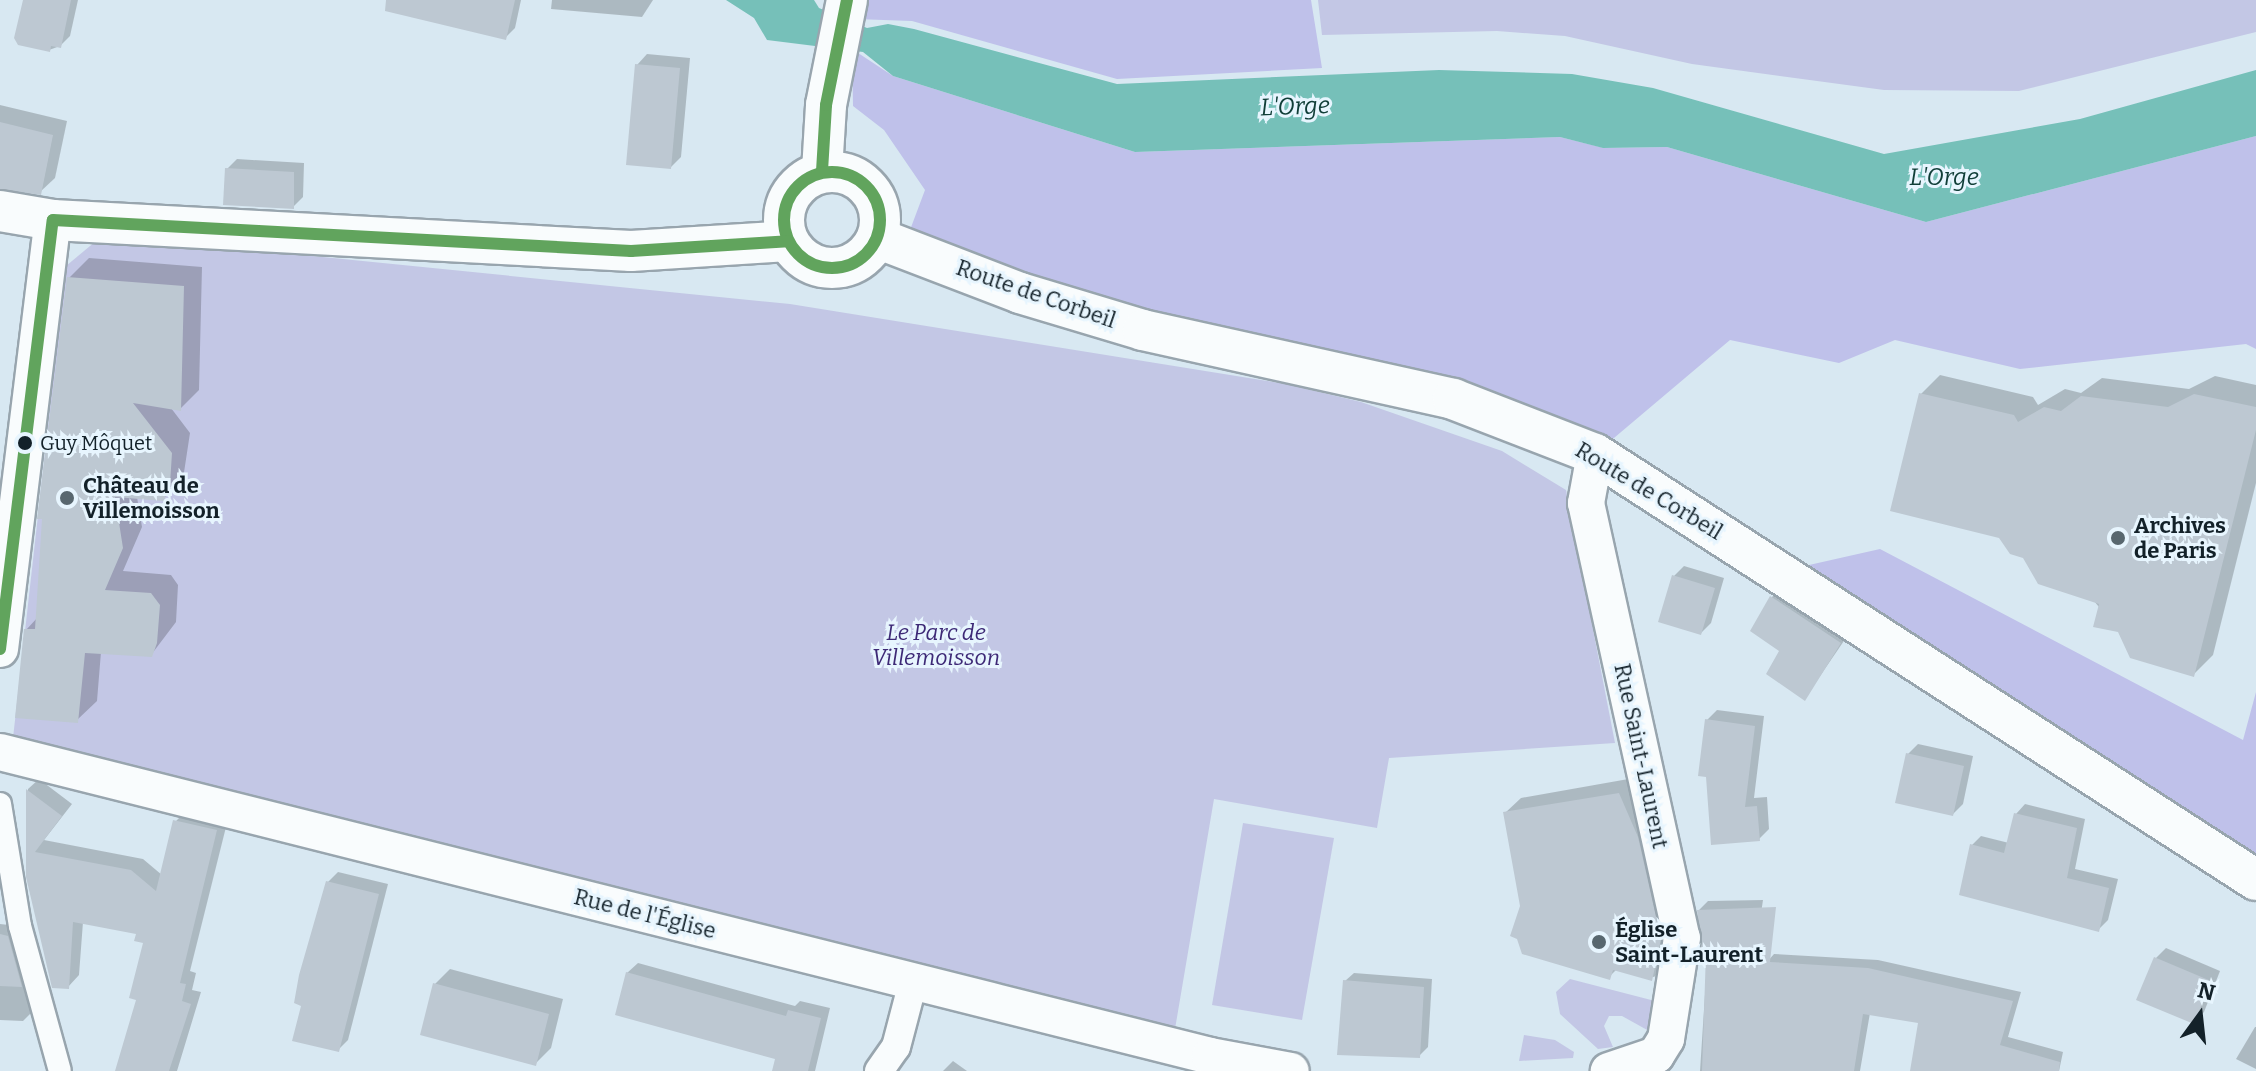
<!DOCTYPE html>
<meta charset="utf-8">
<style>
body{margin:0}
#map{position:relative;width:2256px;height:1071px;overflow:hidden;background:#d8e8f2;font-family:Bitter,serif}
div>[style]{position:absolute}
.green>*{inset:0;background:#c3c7e5}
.forest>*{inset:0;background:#bfc1ea}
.water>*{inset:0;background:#76c0b9}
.shadow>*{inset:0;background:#0003}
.building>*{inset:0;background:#bdc8d2}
.roads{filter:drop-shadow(2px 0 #98a5ae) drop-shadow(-2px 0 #98a5ae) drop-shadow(0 2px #98a5ae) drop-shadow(0 -2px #98a5ae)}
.pedestrian>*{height:22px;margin:-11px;padding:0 11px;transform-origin:11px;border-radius:11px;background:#f9fcfd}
.minor>*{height:28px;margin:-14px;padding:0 14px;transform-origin:14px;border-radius:14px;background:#f9fcfd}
.tertiary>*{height:36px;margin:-18px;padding:0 18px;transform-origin:18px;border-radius:18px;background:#f9fcfd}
.secondary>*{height:40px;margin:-20px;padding:0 20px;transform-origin:20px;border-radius:20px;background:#f9fcfd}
.secondary>.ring{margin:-20px;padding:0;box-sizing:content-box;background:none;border:40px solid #f9fcfd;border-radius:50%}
.bus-1>*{height:12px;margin:-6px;padding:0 6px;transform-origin:6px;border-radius:6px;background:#61a45d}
.bus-1>.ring{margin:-6px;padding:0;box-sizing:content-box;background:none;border:12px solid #61a45d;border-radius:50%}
.dots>*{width:22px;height:22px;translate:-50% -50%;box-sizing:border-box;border:4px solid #e7f5fe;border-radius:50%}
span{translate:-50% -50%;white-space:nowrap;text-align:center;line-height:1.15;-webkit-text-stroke:6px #e7f5fe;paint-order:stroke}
.bus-label{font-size:20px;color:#132129}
.left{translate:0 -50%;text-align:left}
.street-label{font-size:22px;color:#132129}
.poi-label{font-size:22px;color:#132129;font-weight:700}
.park-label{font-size:22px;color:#3d2976;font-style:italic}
.water-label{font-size:24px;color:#103e38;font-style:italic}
.north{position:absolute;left:2160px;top:975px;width:80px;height:80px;-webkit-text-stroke:6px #e7f5fe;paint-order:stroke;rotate:15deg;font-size:22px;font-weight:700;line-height:32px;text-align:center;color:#132129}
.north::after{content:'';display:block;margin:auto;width:28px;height:36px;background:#132129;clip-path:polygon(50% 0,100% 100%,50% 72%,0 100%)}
</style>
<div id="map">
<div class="green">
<div style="clip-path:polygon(1318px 0,2256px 0,2256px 32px,2019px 91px,1884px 90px,1692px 64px,1565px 36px,1497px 31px,1322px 35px)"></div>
<div style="clip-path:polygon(96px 241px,263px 251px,790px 304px,1286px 384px,1361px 402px,1502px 451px,1566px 490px,1615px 743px,1389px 758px,1377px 828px,1214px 799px,1175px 1029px,13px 738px,66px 266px)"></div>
<div style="clip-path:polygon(1243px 823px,1334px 838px,1302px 1020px,1212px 1005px)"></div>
<div style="clip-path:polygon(1570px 979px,1655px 1001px,1649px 1031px,1622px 1016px,1609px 1016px,1604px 1026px,1613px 1047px,1598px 1049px,1560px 1014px,1556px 992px)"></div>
<div style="clip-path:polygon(1524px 1035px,1555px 1040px,1574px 1052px,1573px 1058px,1519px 1061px)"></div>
</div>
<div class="forest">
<div style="clip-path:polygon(860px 0,1311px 0,1322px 68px,1117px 79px,912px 21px,855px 19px)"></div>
<div style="clip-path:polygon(852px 49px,893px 76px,1135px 152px,1560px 137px,1604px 148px,1667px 147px,1926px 222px,2256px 136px,2256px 349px,2246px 344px,2020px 369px,1895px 340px,1839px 363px,1730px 340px,1595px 454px,904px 246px,925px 190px,884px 130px,853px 106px)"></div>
<div style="clip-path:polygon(1880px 549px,2243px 740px,2256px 692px,2256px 880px,1778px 572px)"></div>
</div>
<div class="water">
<div style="clip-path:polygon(726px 0,814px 0,819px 8px,867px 28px,888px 24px,914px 29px,1117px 84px,1439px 70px,1572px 74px,1653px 88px,1884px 154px,2080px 119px,2256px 70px,2256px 136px,1926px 222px,1667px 147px,1603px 148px,1560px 137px,1135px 152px,893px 76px,863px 52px,767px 40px,754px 18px)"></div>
</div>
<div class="shadow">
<div style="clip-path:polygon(25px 0,78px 0,70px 36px,60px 46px,49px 50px)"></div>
<div style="clip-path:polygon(444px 0,521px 0,515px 28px,505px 38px)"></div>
<div style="clip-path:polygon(552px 0,653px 0,642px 17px,551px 9px)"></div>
<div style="clip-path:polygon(647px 54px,690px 58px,681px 157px,671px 167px,637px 65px)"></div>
<div style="clip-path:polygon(0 105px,67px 121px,55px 178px,40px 192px,0 186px)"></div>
<div style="clip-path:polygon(237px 159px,304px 163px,303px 197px,293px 207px,227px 169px)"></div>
<div style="clip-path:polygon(89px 258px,202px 267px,199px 390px,180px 409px,171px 408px,190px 433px,183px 479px,163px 499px,137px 497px,142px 527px,123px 571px,171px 575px,178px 585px,176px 622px,151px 655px,101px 652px,97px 701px,77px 720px,26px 630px,38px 617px,69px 278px)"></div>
<div style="clip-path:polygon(1940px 375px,2033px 397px,2038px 405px,2065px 389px,2081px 393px,2102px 378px,2189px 389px,2215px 376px,2256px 385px,2256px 483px,2213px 655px,2194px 674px,2119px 631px,1921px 394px)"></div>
<div style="clip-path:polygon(1684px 566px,1724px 578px,1711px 623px,1701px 633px,1674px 576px)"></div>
<div style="clip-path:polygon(1782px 587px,1850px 632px,1805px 698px,1782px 651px,1772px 597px)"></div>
<div style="clip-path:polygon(1717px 710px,1764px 716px,1754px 798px,1767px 797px,1769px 829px,1759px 839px,1707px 720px)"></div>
<div style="clip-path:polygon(1918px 744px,1973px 756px,1963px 804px,1953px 814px,1908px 754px)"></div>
<div style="clip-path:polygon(1634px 778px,1669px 962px,1654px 977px,1617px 969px,1609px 977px,1519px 938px,1522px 906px,1505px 813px,1521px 798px)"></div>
<div style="clip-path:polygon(39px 779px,72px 804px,44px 840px,143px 859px,162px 875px,175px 822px,187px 810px,228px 819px,190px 971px,196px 973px,192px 990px,201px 992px,177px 1071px,118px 1071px,139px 999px,146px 941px,138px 932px,83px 922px,79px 975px,68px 987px,53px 986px,28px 876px,28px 789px)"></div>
<div style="clip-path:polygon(2025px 804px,2085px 819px,2075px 869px,2118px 879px,2108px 920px,2099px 929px,1972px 845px,1981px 836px,2009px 843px,2016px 814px)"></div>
<div style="clip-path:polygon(338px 872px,388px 884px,348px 1040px,338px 1050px,328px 882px)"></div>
<div style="clip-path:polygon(1763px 900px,1738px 1071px,1700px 1071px,1708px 948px,1699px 910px,1708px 901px)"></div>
<div style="clip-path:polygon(0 924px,18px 926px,33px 1011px,23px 1021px,0 1020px)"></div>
<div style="clip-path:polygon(2166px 948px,2220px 971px,2204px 1012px,2194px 1022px,2155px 959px)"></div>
<div style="clip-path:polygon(1774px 954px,1878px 960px,2021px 992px,2008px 1037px,2063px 1052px,2059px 1071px,1912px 1071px,1921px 1021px,1870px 1013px,1860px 1071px,1802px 1071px,1766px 963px)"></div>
<div style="clip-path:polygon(638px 963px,795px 1006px,800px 1001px,830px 1008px,815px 1071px,774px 1071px,778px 1058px,627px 973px)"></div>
<div style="clip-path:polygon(450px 969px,563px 999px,551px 1048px,536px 1063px,435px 984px)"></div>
<div style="clip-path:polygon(1354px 973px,1432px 979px,1428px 1047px,1419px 1056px,1345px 981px)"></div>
<div style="clip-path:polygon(2255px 1027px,2256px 1027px,2256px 1069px,2236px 1059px)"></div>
<div style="clip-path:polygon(953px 1061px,967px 1071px,943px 1071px)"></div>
</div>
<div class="building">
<div style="clip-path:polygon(23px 0,71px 0,61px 48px,51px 46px,50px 52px,18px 45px,14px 38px)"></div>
<div style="clip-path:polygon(386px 0,515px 0,506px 40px,385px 11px)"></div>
<div style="clip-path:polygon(635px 64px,680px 68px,671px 169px,626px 165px)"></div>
<div style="clip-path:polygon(0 122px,53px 135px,41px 195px,0 189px)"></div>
<div style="clip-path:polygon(225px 168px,294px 172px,294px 209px,223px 205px)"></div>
<div style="clip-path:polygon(67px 277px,184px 286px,181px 411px,133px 403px,172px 453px,170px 484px,164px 501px,115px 497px,123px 548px,105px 590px,151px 593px,160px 605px,157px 643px,152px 657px,85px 653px,78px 723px,15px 718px,24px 629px,35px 629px,42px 519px,37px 519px)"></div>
<div style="clip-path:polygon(1919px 393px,2014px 415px,2018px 422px,2044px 407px,2061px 411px,2081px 396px,2168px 407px,2194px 394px,2256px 407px,2256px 430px,2194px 677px,2130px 658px,2118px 632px,2093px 627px,2099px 604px,2038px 584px,2023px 558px,2010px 554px,1999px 538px,1890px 511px)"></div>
<div style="clip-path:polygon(1672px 575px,1715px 588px,1701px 635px,1658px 622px)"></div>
<div style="clip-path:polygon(1770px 596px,1841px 643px,1805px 701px,1766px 674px,1779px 651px,1750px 631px)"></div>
<div style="clip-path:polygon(1705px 719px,1755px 726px,1745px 807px,1757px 806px,1760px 841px,1711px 845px,1706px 777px,1698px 776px)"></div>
<div style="clip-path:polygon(1906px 753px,1964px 766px,1953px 816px,1895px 803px)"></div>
<div style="clip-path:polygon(26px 789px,62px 816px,35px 852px,131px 870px,156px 891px,173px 820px,217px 830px,180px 983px,186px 984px,182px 1001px,191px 1004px,169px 1071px,115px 1071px,136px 1000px,129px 998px,143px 943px,134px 941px,136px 934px,73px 922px,69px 989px,52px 988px,26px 877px)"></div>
<div style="clip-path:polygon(1619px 793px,1638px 837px,1661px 939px,1652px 981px,1613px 970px,1610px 980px,1522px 954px,1517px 939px,1510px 936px,1520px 906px,1503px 812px)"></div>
<div style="clip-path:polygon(2014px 813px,2077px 828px,2067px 878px,2109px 888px,2099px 932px,1959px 895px,1970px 844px,2004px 853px)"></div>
<div style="clip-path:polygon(326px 881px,379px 894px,339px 1052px,292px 1041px,301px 1006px,294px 1003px,299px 975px)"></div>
<div style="clip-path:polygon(1776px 907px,1770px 962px,1868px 968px,2013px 1001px,2000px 1045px,2060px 1062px,2059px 1071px,1910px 1071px,1918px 1023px,1863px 1014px,1854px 1071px,1702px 1071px,1706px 952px,1701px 954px,1697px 910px)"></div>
<div style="clip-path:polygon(0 934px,8px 936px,22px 987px,0 986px)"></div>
<div style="clip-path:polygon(2154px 957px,2211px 981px,2194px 1024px,2136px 1000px)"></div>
<div style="clip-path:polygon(626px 972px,786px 1016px,788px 1010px,821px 1018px,808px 1071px,772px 1071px,775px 1059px,615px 1015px)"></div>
<div style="clip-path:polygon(1343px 980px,1424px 987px,1420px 1058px,1337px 1055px)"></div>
<div style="clip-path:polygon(433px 983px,549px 1014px,536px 1066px,420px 1035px)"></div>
</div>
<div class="roads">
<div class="pedestrian">
<div style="left:0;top:804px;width:124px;rotate:80.7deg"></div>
<div style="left:20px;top:926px;width:150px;rotate:74.6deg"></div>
</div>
<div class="minor">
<div style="left:879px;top:1071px;width:29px;rotate:-55deg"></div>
<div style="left:896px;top:1047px;width:67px;rotate:-75.3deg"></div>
</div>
<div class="tertiary">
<div style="left:1595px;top:454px;width:50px;rotate:100.4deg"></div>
<div style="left:1586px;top:503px;width:445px;rotate:77.6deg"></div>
<div style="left:1682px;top:938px;width:102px;rotate:99deg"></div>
<div style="left:1666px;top:1039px;width:19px;rotate:122deg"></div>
<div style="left:1656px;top:1055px;width:50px;rotate:161.2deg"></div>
<div style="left:0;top:649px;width:432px;rotate:-83deg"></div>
<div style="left:0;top:752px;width:1248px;rotate:14.1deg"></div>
<div style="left:1210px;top:1056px;width:82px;rotate:10.5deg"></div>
</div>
<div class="secondary">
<div style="left:822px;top:171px;width:66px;rotate:-86.5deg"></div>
<div style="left:826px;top:105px;width:107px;rotate:-78.7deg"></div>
<div class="ring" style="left:784px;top:172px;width:56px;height:56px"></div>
<div style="left:0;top:211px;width:54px;rotate:9.6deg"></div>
<div style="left:53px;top:220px;width:579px;rotate:3.07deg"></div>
<div style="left:631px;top:251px;width:157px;rotate:-3.6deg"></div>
<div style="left:877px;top:238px;width:153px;rotate:21deg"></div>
<div style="left:1020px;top:293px;width:128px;rotate:16.7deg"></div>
<div style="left:1143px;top:330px;width:318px;rotate:12.5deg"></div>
<div style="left:1453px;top:399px;width:152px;rotate:21.2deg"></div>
<div style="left:1595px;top:454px;width:786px;rotate:32.8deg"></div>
</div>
</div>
<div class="bus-1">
<div style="left:822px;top:171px;width:66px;rotate:-86.5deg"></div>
<div style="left:826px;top:105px;width:107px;rotate:-78.7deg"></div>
<div class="ring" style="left:784px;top:172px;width:84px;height:84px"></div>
<div style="left:0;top:649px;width:432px;rotate:-83deg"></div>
<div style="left:53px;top:220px;width:579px;rotate:3.07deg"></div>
<div style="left:631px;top:251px;width:157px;rotate:-3.6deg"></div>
</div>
<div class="dots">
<div style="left:25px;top:443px;background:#132129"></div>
<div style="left:67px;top:498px;background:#58676f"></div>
<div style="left:2118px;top:538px;background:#58676f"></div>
<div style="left:1599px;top:942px;background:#58676f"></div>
</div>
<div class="bus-label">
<span class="left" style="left:40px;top:443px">Guy Môquet</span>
</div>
<div class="street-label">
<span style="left:1036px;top:294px;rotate:19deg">Route de Corbeil</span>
<span style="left:1649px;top:491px;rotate:31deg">Route de Corbeil</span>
<span style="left:1641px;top:756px;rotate:78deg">Rue Saint-Laurent</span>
<span style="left:645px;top:914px;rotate:14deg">Rue de l'Église</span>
</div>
<div class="poi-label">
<span class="left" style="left:83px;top:498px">Château de<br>Villemoisson</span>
<span class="left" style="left:2134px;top:538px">Archives<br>de Paris</span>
<span class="left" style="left:1615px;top:942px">Église<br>Saint-Laurent</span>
</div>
<div class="park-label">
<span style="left:936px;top:645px">Le Parc de<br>Villemoisson</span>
</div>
<div class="water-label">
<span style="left:1295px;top:107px;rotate:-2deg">L'Orge</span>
<span style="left:1944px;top:178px">L'Orge</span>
</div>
<div class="north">N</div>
</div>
